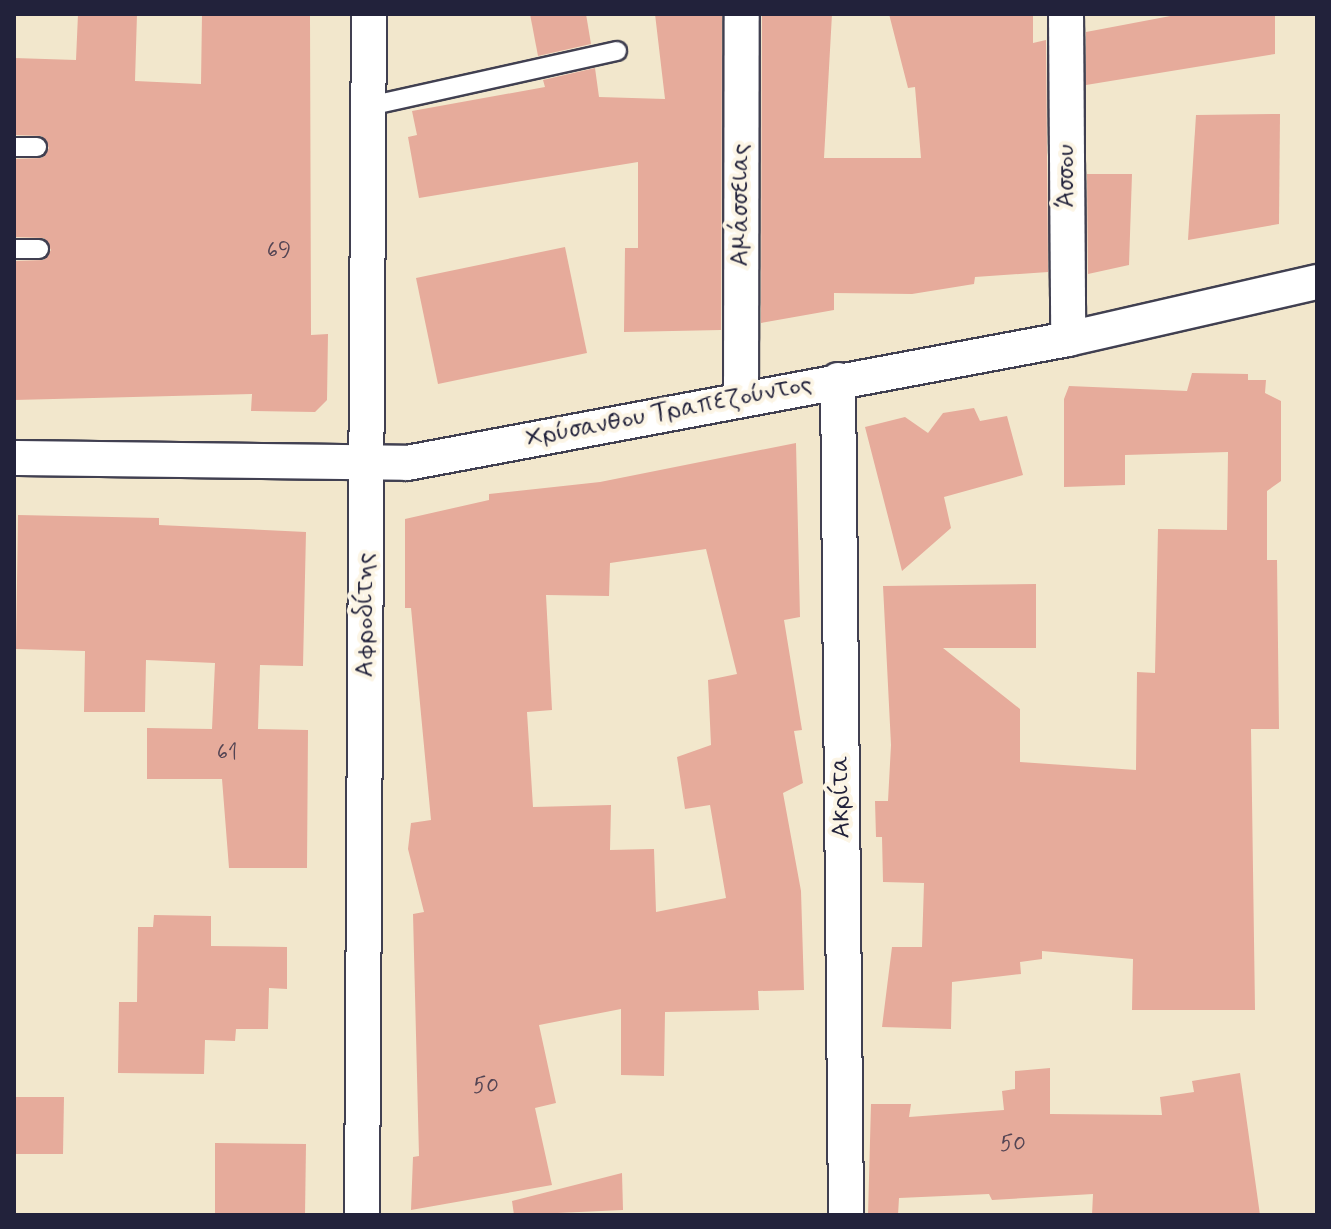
<!DOCTYPE html>
<meta charset="utf-8">
<style>
body{margin:0}
#map{position:relative;width:1331px;height:1229px;overflow:hidden;background:#f2e7cc;font-family:Mynerve,sans-serif}
div>[style]{position:absolute}
.building>*{inset:0;background:#e6ab9b}
.roads{filter:drop-shadow(2px 0 #414051) drop-shadow(-2px 0 #414051) drop-shadow(0 2px #414051) drop-shadow(0 -2px #414051)}
.lane>*{height:18px;margin:-9px;padding:0 9px;transform-origin:9px;border-radius:9px;background:#fff}
.street>*{height:34px;margin:-17px;padding:0 17px;transform-origin:17px;border-radius:17px;background:#fff}
span{translate:-50% -50%;white-space:nowrap;text-align:center;line-height:1.15;-webkit-text-stroke:8px #fcf5e5;paint-order:stroke}
.number-label{font-size:22px;color:#534453}
.number-label span{-webkit-text-stroke-width:0}
.street-label{font-size:26px;color:#22223b}
.frame{position:absolute;inset:0;border:16px solid #22223b;pointer-events:none}
</style>
<div id="map">
<div class="building">
<div style="clip-path:polygon(78px 14px,137px 14px,135px 81px,201px 84px,202px 14px,310px 14px,311px 335px,328px 334px,327px 400px,315px 412px,251px 411px,252px 394px,14px 400px,14px 261px,44px 260px,51px 250px,44px 238px,14px 237px,14px 159px,42px 158px,49px 148px,42px 136px,14px 135px,14px 58px,76px 60px)"></div>
<div style="clip-path:polygon(530px 14px,586px 14px,591px 44px,538px 56px)"></div>
<div style="clip-path:polygon(655px 14px,722px 14px,721px 330px,624px 332px,625px 248px,638px 248px,638px 162px,419px 198px,408px 137px,417px 135px,412px 111px,545px 87px,543px 80px,595px 68px,599px 97px,665px 99px)"></div>
<div style="clip-path:polygon(762px 14px,832px 14px,824px 158px,921px 158px,915px 87px,908px 88px,889px 14px,1033px 14px,1033px 43px,1046px 40px,1048px 272px,975px 277px,974px 284px,912px 294px,834px 293px,834px 310px,761px 323px)"></div>
<div style="clip-path:polygon(1181px 14px,1275px 14px,1275px 54px,1086px 85px,1086px 32px)"></div>
<div style="clip-path:polygon(1280px 114px,1279px 224px,1188px 240px,1196px 115px)"></div>
<div style="clip-path:polygon(1087px 174px,1132px 174px,1129px 265px,1088px 274px)"></div>
<div style="clip-path:polygon(565px 247px,587px 353px,438px 384px,416px 278px)"></div>
<div style="clip-path:polygon(1192px 373px,1248px 374px,1248px 380px,1266px 380px,1265px 393px,1281px 401px,1281px 481px,1267px 491px,1267px 560px,1277px 560px,1279px 729px,1251px 729px,1255px 1010px,1132px 1010px,1133px 959px,1042px 951px,1042px 959px,1020px 962px,1021px 974px,952px 982px,951px 1029px,882px 1027px,892px 947px,922px 947px,924px 883px,883px 882px,882px 837px,876px 837px,875px 801px,888px 801px,891px 745px,883px 586px,1036px 584px,1036px 648px,943px 648px,1020px 709px,1020px 762px,1136px 770px,1137px 672px,1155px 673px,1158px 529px,1227px 530px,1228px 452px,1125px 455px,1125px 485px,1064px 487px,1064px 399px,1069px 386px,1187px 391px)"></div>
<div style="clip-path:polygon(974px 408px,980px 421px,1007px 416px,1023px 475px,944px 497px,951px 528px,902px 571px,865px 427px,905px 417px,928px 433px,943px 413px)"></div>
<div style="clip-path:polygon(evenodd,796px 443px,800px 617px,784px 620px,802px 730px,794px 731px,803px 783px,783px 793px,801px 891px,804px 990px,758px 991px,759px 1010px,665px 1012px,664px 1076px,621px 1075px,621px 1009px,539px 1025px,556px 1103px,535px 1108px,552px 1185px,411px 1210px,413px 1157px,419px 1156px,413px 914px,424px 912px,408px 849px,411px 823px,431px 820px,411px 608px,405px 608px,405px 519px,489px 500px,489px 494px,600px 482px,796px 443px,706px 549px,737px 674px,708px 680px,711px 745px,677px 757px,685px 809px,710px 805px,726px 898px,656px 912px,654px 849px,610px 850px,611px 805px,533px 807px,527px 712px,552px 710px,546px 595px,609px 596px,610px 563px,706px 549px)"></div>
<div style="clip-path:polygon(18px 515px,159px 518px,159px 525px,306px 532px,303px 666px,260px 665px,258px 729px,308px 730px,307px 868px,229px 868px,222px 779px,147px 779px,147px 728px,212px 729px,215px 663px,146px 660px,145px 712px,84px 712px,85px 651px,16px 649px)"></div>
<div style="clip-path:polygon(154px 915px,211px 916px,211px 946px,287px 947px,287px 989px,269px 988px,268px 1029px,236px 1029px,235px 1041px,205px 1040px,204px 1074px,118px 1073px,119px 1002px,137px 1002px,138px 927px,153px 927px)"></div>
<div style="clip-path:polygon(1050px 1068px,1050px 1114px,1162px 1115px,1160px 1097px,1194px 1092px,1192px 1081px,1240px 1073px,1260px 1215px,1092px 1215px,1093px 1194px,992px 1200px,989px 1194px,899px 1198px,898px 1215px,868px 1215px,871px 1104px,911px 1104px,909px 1117px,1004px 1110px,1002px 1091px,1015px 1089px,1015px 1071px)"></div>
<div style="clip-path:polygon(14px 1097px,64px 1097px,63px 1154px,14px 1154px)"></div>
<div style="clip-path:polygon(215px 1143px,306px 1144px,305px 1215px,215px 1215px)"></div>
<div style="clip-path:polygon(622px 1173px,623px 1210px,514px 1215px,512px 1201px)"></div>
</div>
<div class="roads">
<div class="lane">
<div style="left:369px;top:106px;width:254px;rotate:-12.5deg"></div>
<div style="left:14px;top:147px;width:23px"></div>
<div style="left:14px;top:249px;width:25px"></div>
</div>
<div class="street">
<div style="left:1066px;top:14px;width:325px;rotate:89.6deg"></div>
<div style="left:838px;top:380px;width:835px;rotate:89.45deg"></div>
<div style="left:741px;top:397px;width:383px;rotate:-89.9deg"></div>
<div style="left:14px;top:458px;width:393px;rotate:0.7deg"></div>
<div style="left:407px;top:463px;width:673px;rotate:-10.62deg"></div>
<div style="left:1068px;top:339px;width:255px;rotate:-12.9deg"></div>
<div style="left:362px;top:1215px;width:1201px;rotate:-89.67deg"></div>
</div>
</div>
<div class="number-label">
<span style="left:279px;top:252px">69</span>
<span style="left:227px;top:754px">61</span>
<span style="left:486px;top:1087px">50</span>
<span style="left:1013px;top:1145px">50</span>
</div>
<div class="street-label">
<span style="left:1067px;top:176px;rotate:-90deg">Άσσου</span>
<span style="left:741px;top:205px;rotate:-90deg">Αμάσσειας</span>
<span style="left:669px;top:412px;rotate:-11deg">Χρύσανθου Τραπεζούντος</span>
<span style="left:366px;top:615px;rotate:-90deg">Αφροδίτης</span>
<span style="left:842px;top:797px;rotate:-91deg">Ακρίτα</span>
</div>
<div class="frame"></div>
</div>
